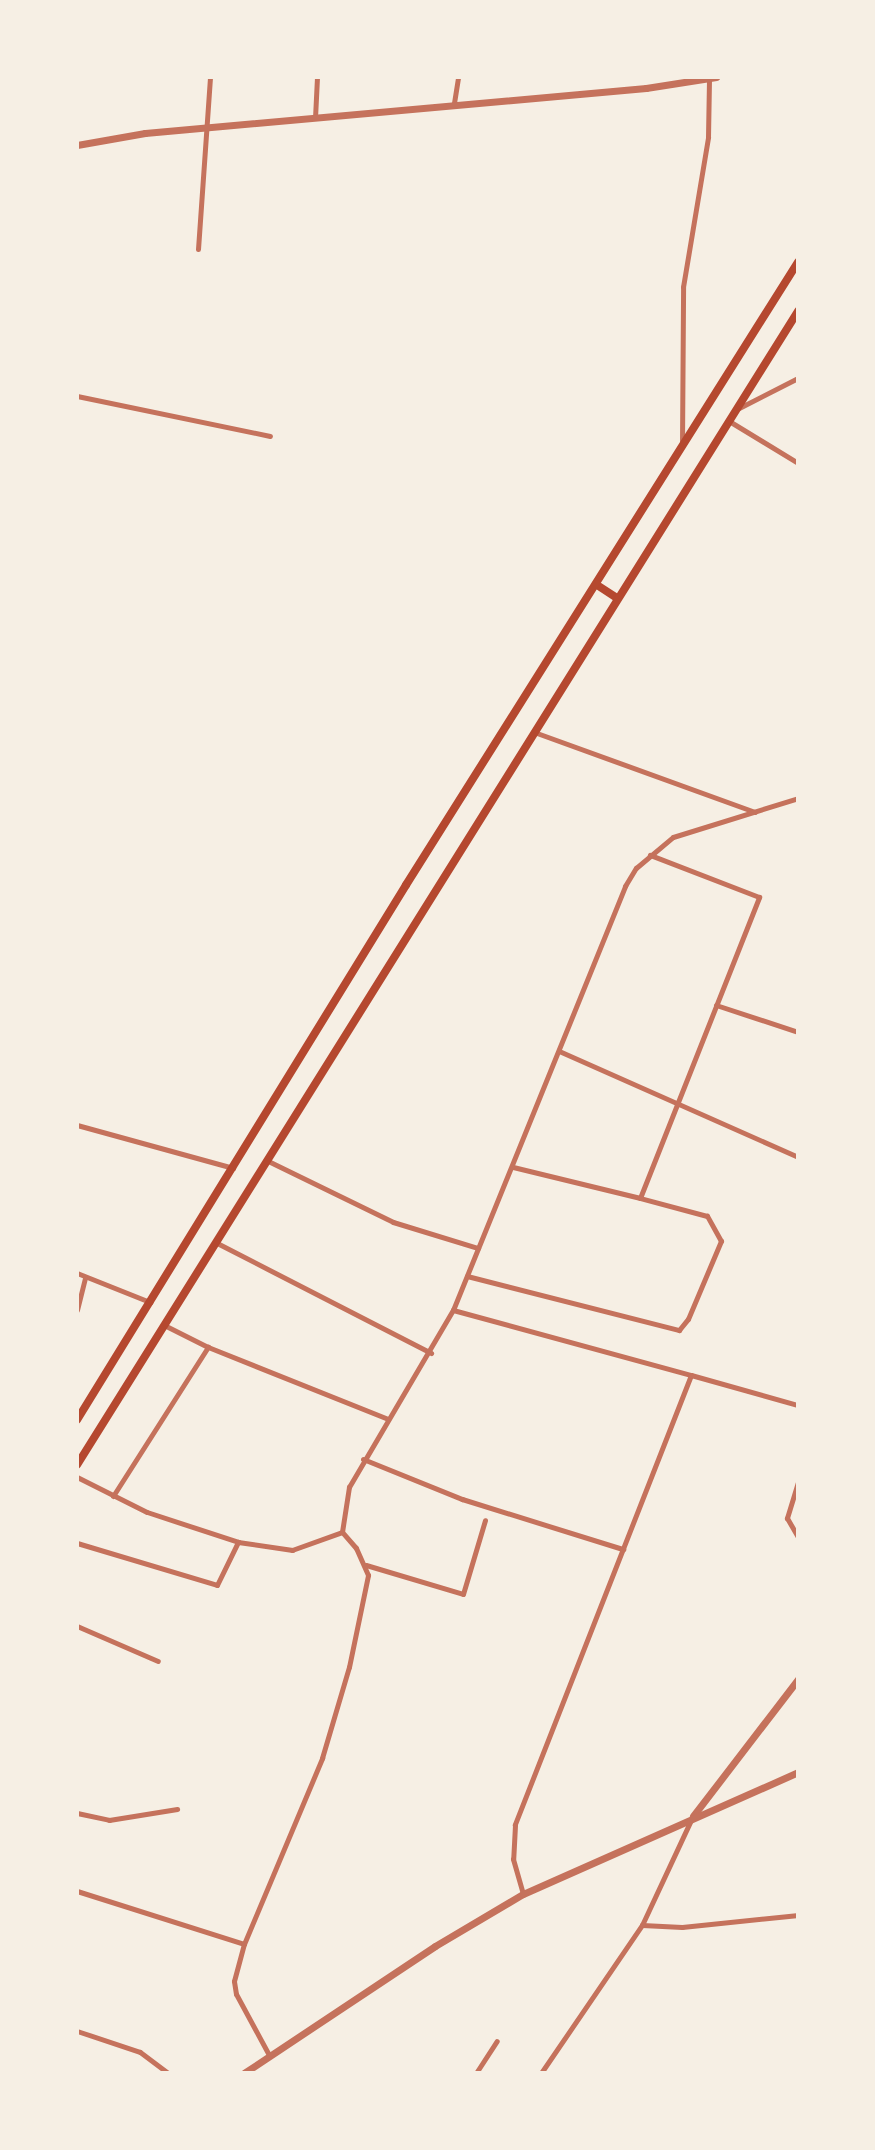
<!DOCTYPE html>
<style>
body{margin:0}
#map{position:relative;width:875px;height:2150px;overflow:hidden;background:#f6efe4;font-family:Mulish,sans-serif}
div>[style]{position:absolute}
.minor>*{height:5px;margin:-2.5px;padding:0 2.5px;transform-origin:2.5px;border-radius:2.5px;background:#c5725c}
.tertiary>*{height:7px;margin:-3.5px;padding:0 3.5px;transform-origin:3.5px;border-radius:3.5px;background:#c5725c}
.secondary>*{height:8px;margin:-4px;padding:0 4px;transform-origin:4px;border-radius:4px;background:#b5482f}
span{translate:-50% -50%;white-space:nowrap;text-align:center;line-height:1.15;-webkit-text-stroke:5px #f6efe4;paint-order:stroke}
.frame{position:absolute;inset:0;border:79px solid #f6efe4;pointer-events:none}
</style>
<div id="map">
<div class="minor">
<div style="left:454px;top:103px;width:26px;rotate:-81deg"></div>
<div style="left:315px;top:118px;width:41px;rotate:-87.2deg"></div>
<div style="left:198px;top:249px;width:172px;rotate:-86deg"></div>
<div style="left:77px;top:396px;width:197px;rotate:11.7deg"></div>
<div style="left:739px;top:408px;width:66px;rotate:-27deg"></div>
<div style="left:729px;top:421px;width:81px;rotate:31.3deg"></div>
<div style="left:682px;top:445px;width:158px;rotate:-89.6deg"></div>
<div style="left:683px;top:287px;width:152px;rotate:-80.5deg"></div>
<div style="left:708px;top:137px;width:58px;rotate:-89deg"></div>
<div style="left:534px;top:732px;width:235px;rotate:19.9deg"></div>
<div style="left:716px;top:1005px;width:86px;rotate:18.2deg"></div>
<div style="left:559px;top:1051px;width:261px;rotate:23.9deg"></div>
<div style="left:77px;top:1125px;width:162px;rotate:15.4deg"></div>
<div style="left:266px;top:1160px;width:141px;rotate:26deg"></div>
<div style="left:393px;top:1222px;width:89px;rotate:17deg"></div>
<div style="left:513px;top:1167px;width:131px;rotate:13.7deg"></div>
<div style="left:640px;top:1198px;width:324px;rotate:-68.4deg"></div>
<div style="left:759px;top:897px;width:117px;rotate:-158.9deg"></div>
<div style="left:215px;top:1242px;width:243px;rotate:27.2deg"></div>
<div style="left:77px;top:1273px;width:79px;rotate:21.7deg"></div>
<div style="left:467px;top:1276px;width:219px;rotate:14.3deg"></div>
<div style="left:679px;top:1330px;width:14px;rotate:-51deg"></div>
<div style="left:688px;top:1319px;width:85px;rotate:-67.1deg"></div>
<div style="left:721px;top:1241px;width:29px;rotate:-119deg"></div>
<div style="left:707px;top:1216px;width:69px;rotate:-165deg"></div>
<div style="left:77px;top:1310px;width:33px;rotate:-76deg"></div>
<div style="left:453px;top:1310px;width:247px;rotate:15.3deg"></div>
<div style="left:691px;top:1375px;width:483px;rotate:111.4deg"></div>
<div style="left:515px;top:1825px;width:34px;rotate:93deg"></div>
<div style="left:513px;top:1859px;width:36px;rotate:74deg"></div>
<div style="left:164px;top:1325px;width:49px;rotate:26.6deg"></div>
<div style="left:691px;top:1375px;width:111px;rotate:15.7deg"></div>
<div style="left:363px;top:1459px;width:107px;rotate:22deg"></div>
<div style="left:462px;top:1499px;width:169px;rotate:17.3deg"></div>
<div style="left:77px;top:1477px;width:78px;rotate:26.6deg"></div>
<div style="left:147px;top:1512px;width:96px;rotate:18.2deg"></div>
<div style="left:238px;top:1542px;width:55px;rotate:8.4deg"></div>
<div style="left:292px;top:1550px;width:53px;rotate:-19.8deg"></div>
<div style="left:798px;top:1482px;width:38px;rotate:107deg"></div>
<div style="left:787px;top:1518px;width:22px;rotate:60deg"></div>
<div style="left:113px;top:1496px;width:177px;rotate:-57.5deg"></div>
<div style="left:208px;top:1347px;width:194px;rotate:21.8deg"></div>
<div style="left:77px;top:1543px;width:146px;rotate:16.7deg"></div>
<div style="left:217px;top:1585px;width:48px;rotate:-64deg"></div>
<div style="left:366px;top:1565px;width:101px;rotate:16.6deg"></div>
<div style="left:463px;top:1594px;width:77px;rotate:-73.4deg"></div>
<div style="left:77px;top:1626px;width:88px;rotate:23.4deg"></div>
<div style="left:77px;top:1813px;width:33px;rotate:12deg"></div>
<div style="left:109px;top:1820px;width:69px;rotate:-9.2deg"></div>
<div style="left:77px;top:1891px;width:175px;rotate:17.6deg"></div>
<div style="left:642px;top:1925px;width:40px;rotate:2.9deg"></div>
<div style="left:682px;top:1927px;width:117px;rotate:-5.9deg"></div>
<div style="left:77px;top:2031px;width:66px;rotate:18.4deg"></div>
<div style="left:140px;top:2052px;width:35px;rotate:37deg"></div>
<div style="left:269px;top:2055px;width:69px;rotate:-118.4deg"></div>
<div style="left:236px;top:1994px;width:13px;rotate:-99deg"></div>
<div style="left:234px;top:1981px;width:38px;rotate:-75deg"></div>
<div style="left:244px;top:1944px;width:202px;rotate:-67.2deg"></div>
<div style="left:322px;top:1758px;width:95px;rotate:-73.5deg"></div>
<div style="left:349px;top:1667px;width:94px;rotate:-78.3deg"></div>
<div style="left:368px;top:1575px;width:30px;rotate:-114deg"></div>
<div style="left:356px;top:1548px;width:21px;rotate:-131deg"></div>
<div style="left:342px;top:1532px;width:46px;rotate:-81.2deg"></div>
<div style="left:349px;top:1487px;width:205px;rotate:-59.6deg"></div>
<div style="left:453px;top:1310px;width:458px;rotate:-67.9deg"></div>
<div style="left:625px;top:886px;width:21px;rotate:-59deg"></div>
<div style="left:636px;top:868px;width:48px;rotate:-40deg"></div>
<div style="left:673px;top:837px;width:131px;rotate:-17.3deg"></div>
<div style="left:476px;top:2073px;width:38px;rotate:-57deg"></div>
<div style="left:541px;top:2073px;width:179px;rotate:-55.7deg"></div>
<div style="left:642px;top:1925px;width:116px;rotate:-65deg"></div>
</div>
<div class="tertiary">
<div style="left:77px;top:145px;width:69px;rotate:-10deg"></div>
<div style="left:145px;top:133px;width:503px;rotate:-5.13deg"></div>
<div style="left:646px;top:88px;width:71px;rotate:-8.9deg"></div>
<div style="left:693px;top:1816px;width:173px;rotate:-52.5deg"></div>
<div style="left:244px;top:2073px;width:229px;rotate:-33.6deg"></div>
<div style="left:435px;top:1946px;width:102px;rotate:-30.6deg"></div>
<div style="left:523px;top:1894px;width:301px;rotate:-23.9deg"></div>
</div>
<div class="secondary">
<div style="left:597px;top:585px;width:24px;rotate:33deg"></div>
<div style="left:77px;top:1420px;width:628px;rotate:-58.41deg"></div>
<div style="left:406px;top:885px;width:736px;rotate:-57.82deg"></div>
<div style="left:77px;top:1465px;width:1361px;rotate:-58deg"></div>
</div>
<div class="frame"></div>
</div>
